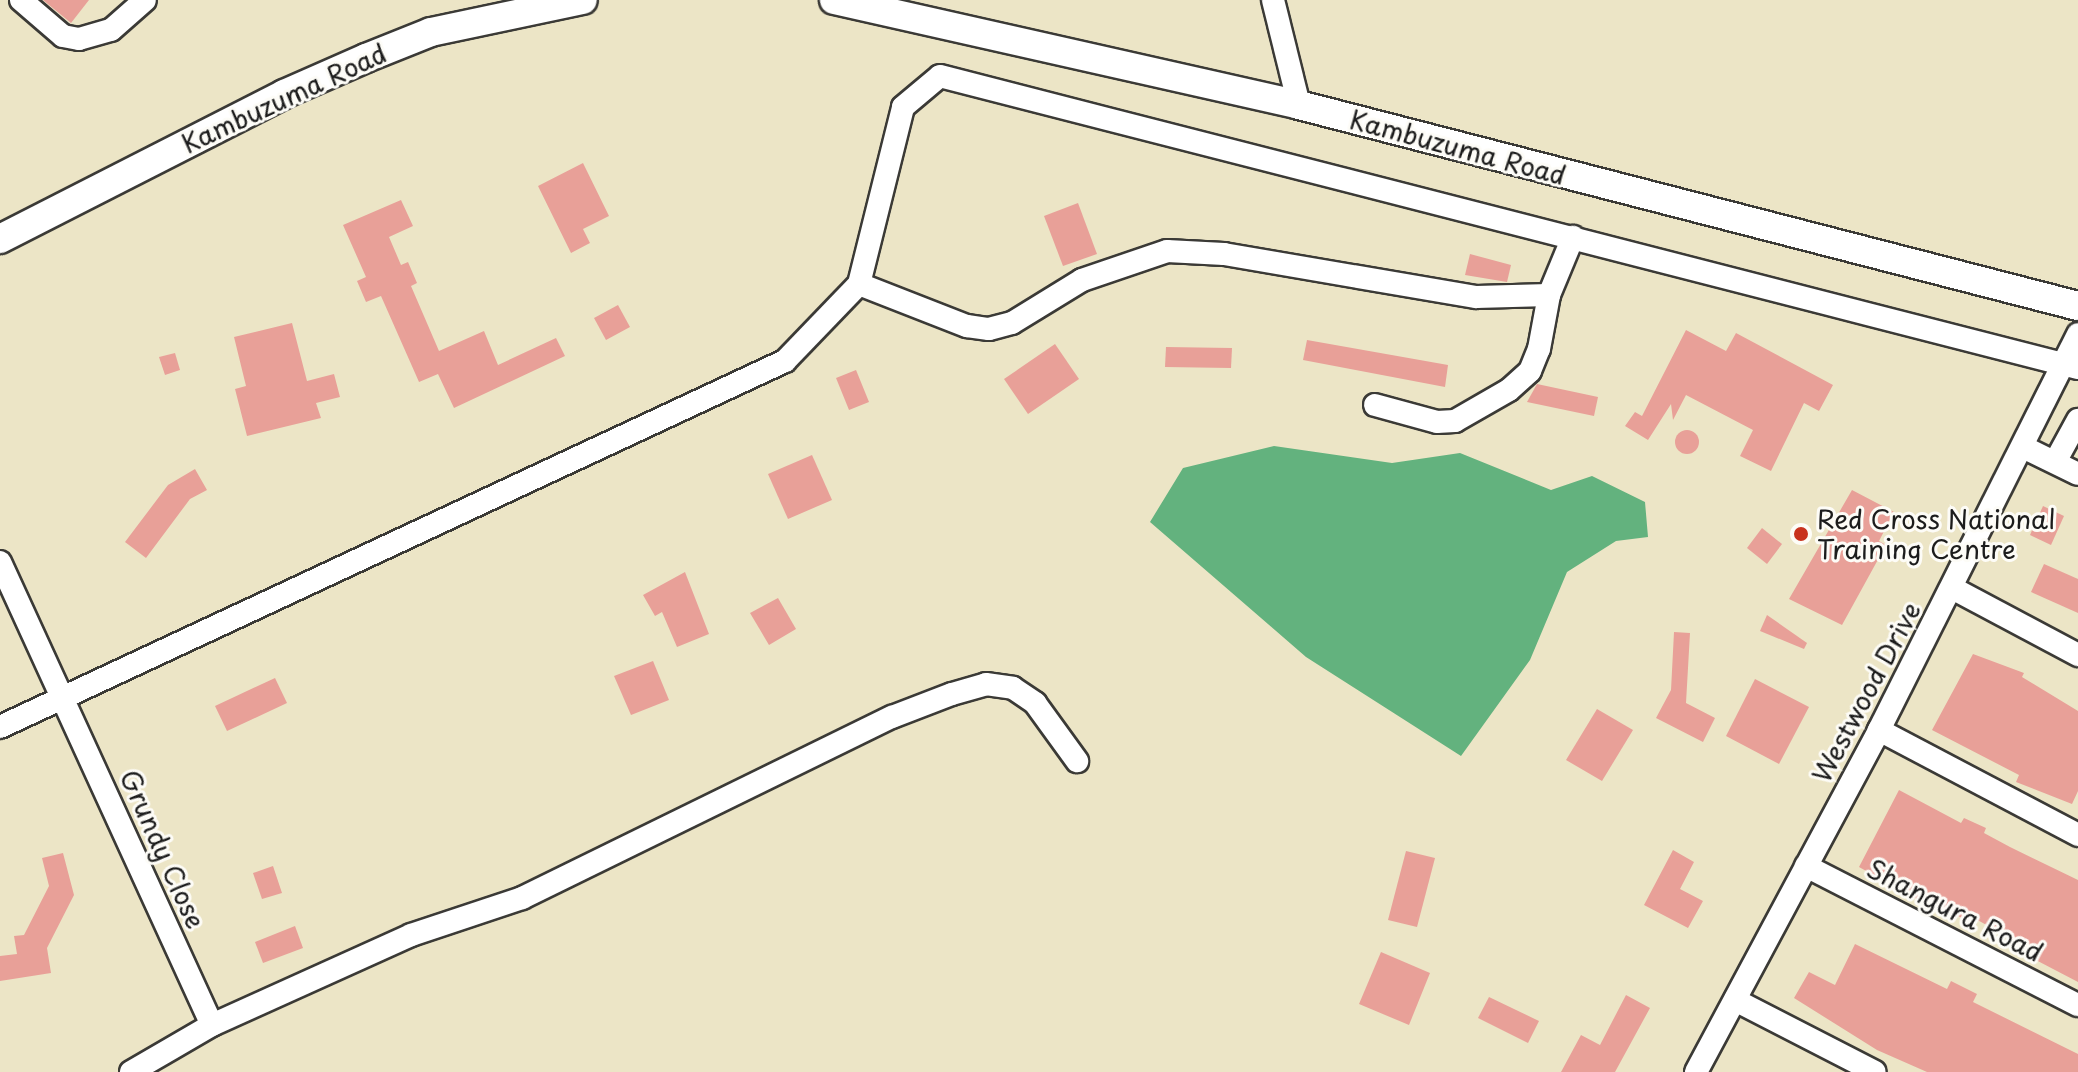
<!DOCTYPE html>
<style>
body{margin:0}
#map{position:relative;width:2078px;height:1072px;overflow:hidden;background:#ece5c6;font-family:"Playpen Sans",sans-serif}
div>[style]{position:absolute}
.forest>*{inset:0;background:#63b27e}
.building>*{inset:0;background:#e8a098}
.round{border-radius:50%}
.roads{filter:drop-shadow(2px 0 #3b3a36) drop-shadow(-2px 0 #3b3a36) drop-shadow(0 2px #3b3a36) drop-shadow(0 -2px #3b3a36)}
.minor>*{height:22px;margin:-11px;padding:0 11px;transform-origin:11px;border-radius:11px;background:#fff}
.major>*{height:28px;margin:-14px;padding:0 14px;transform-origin:14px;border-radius:14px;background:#fff}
.dots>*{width:22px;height:22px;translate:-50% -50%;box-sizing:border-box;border:4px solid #fdfcf7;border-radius:50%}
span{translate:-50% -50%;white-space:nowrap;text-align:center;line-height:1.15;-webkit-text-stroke:6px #fdfcf7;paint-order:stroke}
.street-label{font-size:26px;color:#1c1c1c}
.poi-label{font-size:26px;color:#1c1c1c}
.left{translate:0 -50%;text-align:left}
</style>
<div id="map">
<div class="forest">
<div style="clip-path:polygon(1274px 446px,1392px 463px,1460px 453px,1551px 490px,1592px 476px,1645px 502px,1648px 537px,1616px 541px,1567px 572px,1530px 660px,1461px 756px,1306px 657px,1150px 522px,1183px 468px)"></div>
</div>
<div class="building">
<div style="clip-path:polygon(43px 0,89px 0,71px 23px)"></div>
<div style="clip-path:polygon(583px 163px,609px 216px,583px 229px,590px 243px,571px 253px,538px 186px)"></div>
<div style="clip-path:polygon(401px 200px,413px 226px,389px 237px,401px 265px,408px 262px,417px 283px,411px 286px,439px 351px,484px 331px,498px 365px,556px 338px,565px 356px,454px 408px,438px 374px,419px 382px,381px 296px,366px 302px,357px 281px,366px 277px,343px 225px)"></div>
<div style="clip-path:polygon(1078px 203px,1097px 254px,1063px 266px,1044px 216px)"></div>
<div style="clip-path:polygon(1470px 254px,1511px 265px,1507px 282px,1465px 275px)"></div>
<div style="clip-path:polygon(618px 305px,630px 327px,606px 340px,594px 318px)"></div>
<div style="clip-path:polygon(292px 323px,307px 381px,334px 374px,340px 397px,316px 403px,321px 418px,247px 436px,235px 389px,246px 386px,234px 337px)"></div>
<div style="clip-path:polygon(1686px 330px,1726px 351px,1736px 333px,1833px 385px,1819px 411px,1804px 403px,1771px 471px,1740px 456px,1753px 430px,1686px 395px,1673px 420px,1671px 404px,1648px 440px,1625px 426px,1635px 412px,1642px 416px)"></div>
<div style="clip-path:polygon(1307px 340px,1448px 365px,1445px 387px,1303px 360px)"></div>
<div style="clip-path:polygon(1055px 344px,1079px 379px,1028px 414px,1004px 379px)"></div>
<div style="clip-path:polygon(1166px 347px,1232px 348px,1231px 368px,1165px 367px)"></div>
<div style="clip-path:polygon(175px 353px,180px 370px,165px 375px,159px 357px)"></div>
<div style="clip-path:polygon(856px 370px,869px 402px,849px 410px,836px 378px)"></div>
<div style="clip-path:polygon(1537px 384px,1598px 397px,1594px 416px,1527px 402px)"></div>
<div class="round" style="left:1675px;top:430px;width:24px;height:24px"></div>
<div style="clip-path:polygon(812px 455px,832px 500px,788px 519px,768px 474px)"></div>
<div style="clip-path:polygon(195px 469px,207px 490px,190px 499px,146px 558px,125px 542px,168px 485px)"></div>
<div style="clip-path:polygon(1852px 490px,1894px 512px,1879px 541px,1886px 545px,1842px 625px,1789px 599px)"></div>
<div style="clip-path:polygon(2043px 506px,2064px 516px,2051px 545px,2030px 535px)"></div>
<div style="clip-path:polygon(1762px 528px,1782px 544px,1767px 564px,1747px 548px)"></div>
<div style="clip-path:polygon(2044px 564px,2078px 579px,2078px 613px,2031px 592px)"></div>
<div style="clip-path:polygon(685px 572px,709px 634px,677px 647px,662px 612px,655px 616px,643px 595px)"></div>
<div style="clip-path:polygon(778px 598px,796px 629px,769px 645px,750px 613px)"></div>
<div style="clip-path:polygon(1767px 615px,1807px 643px,1804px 649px,1760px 631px)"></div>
<div style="clip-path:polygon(1674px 632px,1690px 633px,1686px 703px,1715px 718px,1703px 742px,1656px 718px,1671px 690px)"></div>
<div style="clip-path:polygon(1973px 654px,2024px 673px,2022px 677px,2078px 711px,2078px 791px,2072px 804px,2016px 782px,2019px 775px,1932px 730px)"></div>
<div style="clip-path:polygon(653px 661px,669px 700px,631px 715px,614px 676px)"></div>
<div style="clip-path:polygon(275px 678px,287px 703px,227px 731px,215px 706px)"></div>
<div style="clip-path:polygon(1755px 679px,1809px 707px,1779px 764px,1726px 736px)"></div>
<div style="clip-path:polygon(1597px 709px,1633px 730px,1602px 781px,1566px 760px)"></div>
<div style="clip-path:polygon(1899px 790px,1961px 823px,1964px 818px,1986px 828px,1984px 833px,2010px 847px,2078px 880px,2078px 982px,2009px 946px,2012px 939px,1972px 917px,1970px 922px,1942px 908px,1940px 912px,1859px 867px)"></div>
<div style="clip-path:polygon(1673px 850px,1694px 862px,1680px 889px,1703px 901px,1688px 928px,1644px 905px)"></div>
<div style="clip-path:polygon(1406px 851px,1435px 858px,1417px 927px,1388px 920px)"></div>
<div style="clip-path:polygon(63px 853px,74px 895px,47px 948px,51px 973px,0 981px,0 956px,17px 954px,14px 936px,24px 935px,49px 886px,42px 858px)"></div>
<div style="clip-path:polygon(273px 866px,282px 893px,262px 899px,253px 873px)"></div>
<div style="clip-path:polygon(295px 926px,303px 948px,263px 963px,255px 942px)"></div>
<div style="clip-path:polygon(1855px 944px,1947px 989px,1951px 981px,1977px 994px,1973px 1002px,2078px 1054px,2078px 1072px,1927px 1072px,1877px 1050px,1794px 998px,1809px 972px,1835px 985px)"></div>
<div style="clip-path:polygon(1381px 952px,1430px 973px,1409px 1025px,1359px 1004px)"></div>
<div style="clip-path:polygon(1626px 995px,1650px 1008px,1615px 1072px,1561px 1072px,1581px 1035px,1600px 1045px)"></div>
<div style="clip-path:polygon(1489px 997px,1539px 1021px,1528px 1043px,1478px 1018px)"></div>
</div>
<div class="roads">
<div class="minor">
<div style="left:21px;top:0;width:55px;rotate:40.6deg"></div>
<div style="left:63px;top:36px;width:16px;rotate:11deg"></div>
<div style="left:79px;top:39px;width:33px;rotate:-16deg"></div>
<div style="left:111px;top:30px;width:45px;rotate:-41.4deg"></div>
<div style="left:1273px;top:0;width:108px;rotate:76.1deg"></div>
<div style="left:859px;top:284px;width:116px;rotate:21.3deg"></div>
<div style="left:967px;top:326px;width:22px;rotate:8deg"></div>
<div style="left:989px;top:329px;width:24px;rotate:-15deg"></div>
<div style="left:1012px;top:323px;width:82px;rotate:-31.6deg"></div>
<div style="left:1082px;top:280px;width:90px;rotate:-18.8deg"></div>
<div style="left:1167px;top:251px;width:57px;rotate:3deg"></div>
<div style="left:1224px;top:254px;width:256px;rotate:9.7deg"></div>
<div style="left:1476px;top:297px;width:73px;rotate:-1.6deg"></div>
<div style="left:1375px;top:405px;width:64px;rotate:15.3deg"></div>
<div style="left:1437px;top:422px;width:18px;rotate:-3deg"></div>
<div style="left:1455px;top:421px;width:62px;rotate:-29.9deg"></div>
<div style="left:1509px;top:390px;width:28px;rotate:-42deg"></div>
<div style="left:1530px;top:371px;width:24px;rotate:-68deg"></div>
<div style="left:1539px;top:349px;width:55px;rotate:-79.5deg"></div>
<div style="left:1549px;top:295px;width:63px;rotate:-67.5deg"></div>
<div style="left:2023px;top:447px;width:61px;rotate:26.1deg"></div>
<div style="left:2055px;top:462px;width:48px;rotate:-61.3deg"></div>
<div style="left:0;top:562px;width:509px;rotate:65.4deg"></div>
<div style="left:1952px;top:588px;width:143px;rotate:28deg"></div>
<div style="left:0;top:727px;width:866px;rotate:-25deg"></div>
<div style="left:785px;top:361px;width:107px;rotate:-46.1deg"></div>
<div style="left:859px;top:284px;width:182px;rotate:-76deg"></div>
<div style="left:903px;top:107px;width:48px;rotate:-40deg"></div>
<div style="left:940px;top:76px;width:1175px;rotate:14.39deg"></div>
<div style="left:1879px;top:730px;width:225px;rotate:27.8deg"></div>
<div style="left:1806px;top:866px;width:305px;rotate:27.1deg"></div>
<div style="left:1735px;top:1000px;width:157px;rotate:27.2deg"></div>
<div style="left:131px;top:1072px;width:94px;rotate:-30.1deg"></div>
<div style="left:212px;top:1025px;width:218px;rotate:-24.3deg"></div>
<div style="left:411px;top:935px;width:117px;rotate:-18.4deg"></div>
<div style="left:522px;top:898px;width:412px;rotate:-26.1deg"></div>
<div style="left:892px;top:717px;width:64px;rotate:-21deg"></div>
<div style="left:952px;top:694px;width:35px;rotate:-16deg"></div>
<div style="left:986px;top:684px;width:27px;rotate:8deg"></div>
<div style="left:1013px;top:688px;width:27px;rotate:34deg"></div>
<div style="left:1035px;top:703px;width:72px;rotate:54.1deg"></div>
<div style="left:1696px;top:1072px;width:388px;rotate:-61.8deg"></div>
<div style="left:1879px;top:730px;width:443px;rotate:-63.3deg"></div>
</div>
<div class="major">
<div style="left:834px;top:0;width:477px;rotate:12.7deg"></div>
<div style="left:1299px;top:105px;width:805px;rotate:14.47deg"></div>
<div style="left:0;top:239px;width:319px;rotate:-27deg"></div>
<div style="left:284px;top:94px;width:90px;rotate:-23.7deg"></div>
<div style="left:366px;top:58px;width:70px;rotate:-21.8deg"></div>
<div style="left:431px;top:32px;width:155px;rotate:-11.9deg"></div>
</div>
</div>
<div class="dots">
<div style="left:1801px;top:534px;background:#c8321e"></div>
</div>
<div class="street-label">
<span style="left:284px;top:98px;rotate:-25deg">Kambuzuma Road</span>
<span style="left:1458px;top:147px;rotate:15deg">Kambuzuma Road</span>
<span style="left:1866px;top:692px;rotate:-62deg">Westwood Drive</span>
<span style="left:163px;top:849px;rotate:66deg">Grundy Close</span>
<span style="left:1955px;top:910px;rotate:27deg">Shangura Road</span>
</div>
<div class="poi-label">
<span class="left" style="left:1817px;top:534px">Red Cross National<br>Training Centre</span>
</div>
</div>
